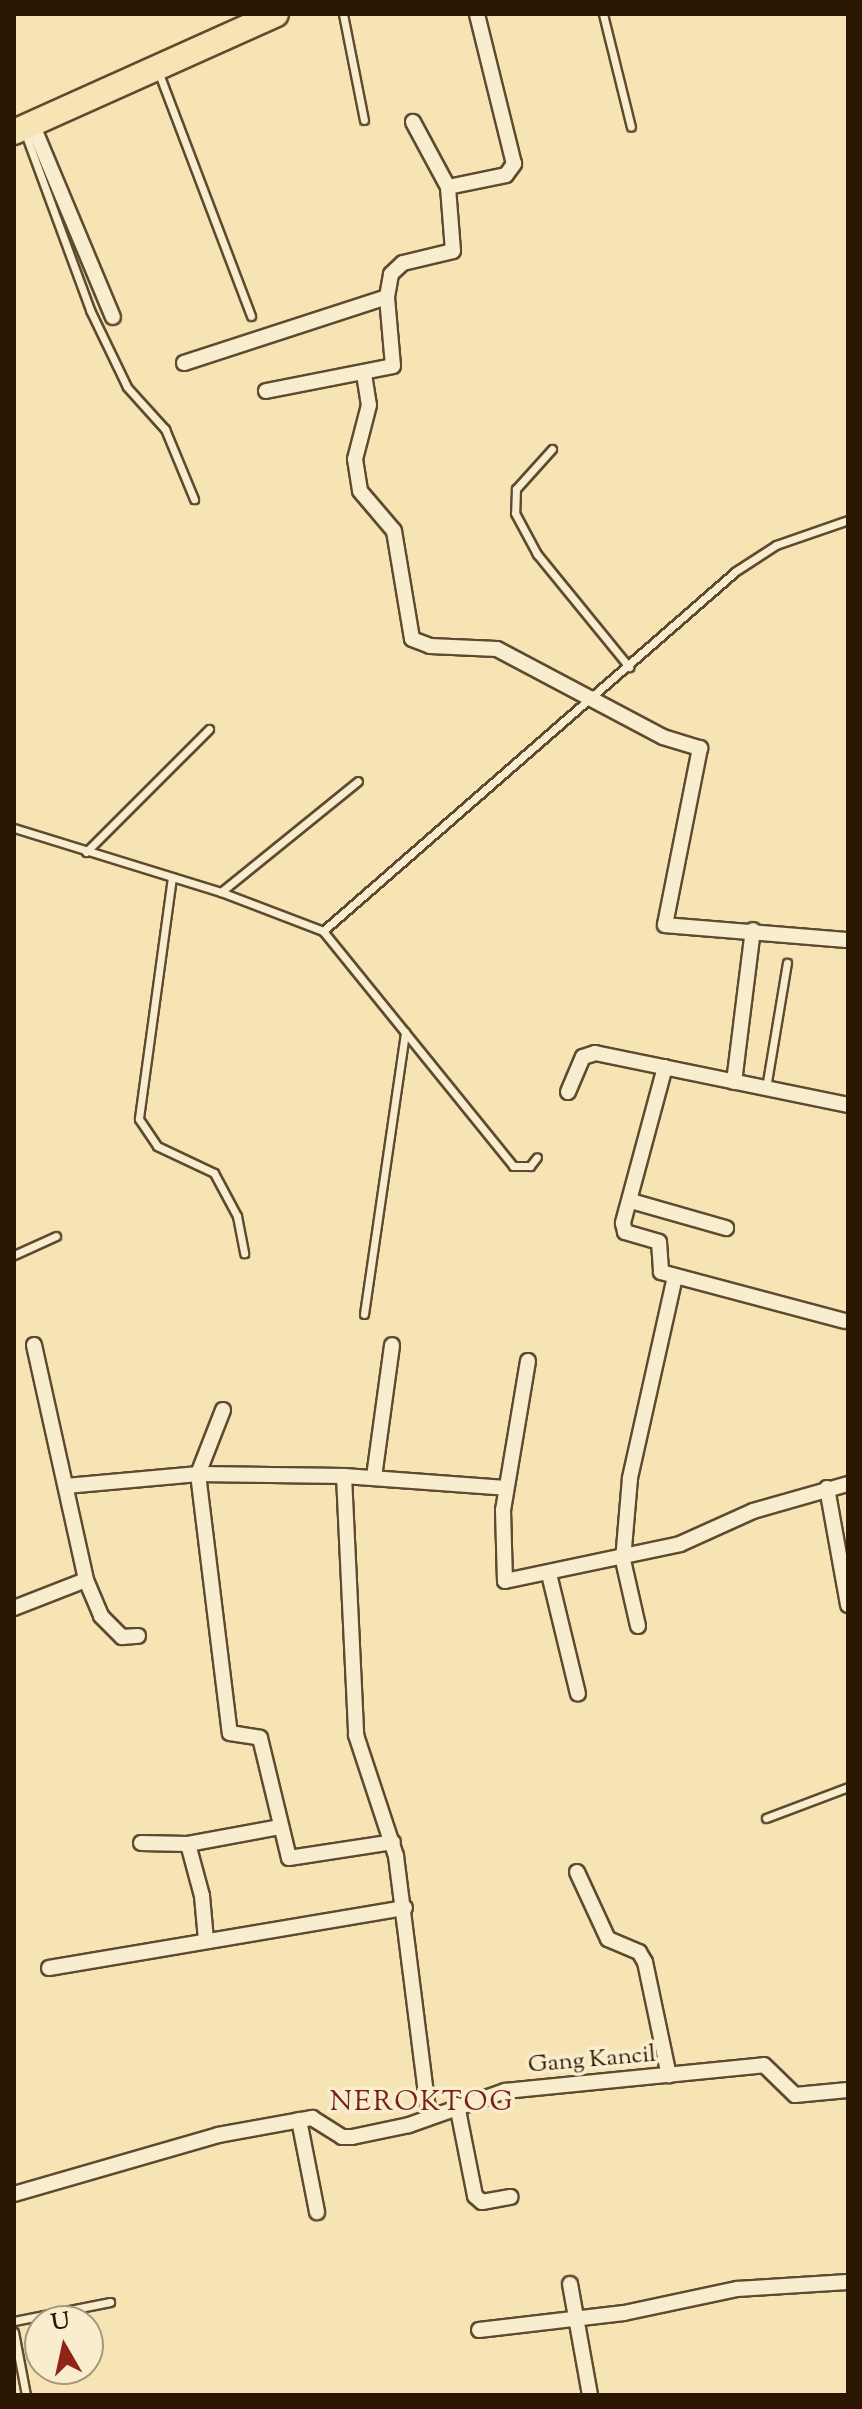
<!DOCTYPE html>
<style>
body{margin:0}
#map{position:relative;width:862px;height:2409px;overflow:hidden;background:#f6e4b5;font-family:"Sorts Mill Goudy",serif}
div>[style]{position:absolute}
.roads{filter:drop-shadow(2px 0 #5e4b2f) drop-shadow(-2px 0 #5e4b2f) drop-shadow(0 2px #5e4b2f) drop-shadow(0 -2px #5e4b2f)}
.lane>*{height:7px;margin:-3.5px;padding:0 3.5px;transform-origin:3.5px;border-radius:3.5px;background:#f9edcf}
.street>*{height:14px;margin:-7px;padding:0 7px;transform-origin:7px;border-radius:7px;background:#f9edcf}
.primary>*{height:24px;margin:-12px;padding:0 12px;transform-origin:12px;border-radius:12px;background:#f6e4b5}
span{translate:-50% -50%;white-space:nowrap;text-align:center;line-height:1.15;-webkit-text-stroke:7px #f9edcf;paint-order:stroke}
.street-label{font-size:24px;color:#2c1802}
.quarter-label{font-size:28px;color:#7a1f14;letter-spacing:2px}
.frame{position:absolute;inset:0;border:16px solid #2c1802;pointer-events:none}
.north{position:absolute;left:24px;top:2305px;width:80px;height:80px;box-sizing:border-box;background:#f9edcf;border:2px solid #a7987d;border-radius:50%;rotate:351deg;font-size:22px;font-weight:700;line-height:32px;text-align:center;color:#2c1802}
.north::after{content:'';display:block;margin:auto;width:28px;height:36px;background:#8f2418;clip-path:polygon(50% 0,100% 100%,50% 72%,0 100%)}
</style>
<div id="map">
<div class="roads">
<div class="lane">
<div style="left:343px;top:14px;width:108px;rotate:78.8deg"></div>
<div style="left:603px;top:14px;width:116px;rotate:76.1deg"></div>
<div style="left:158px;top:71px;width:262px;rotate:69.2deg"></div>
<div style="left:25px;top:133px;width:189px;rotate:69.8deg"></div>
<div style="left:90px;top:310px;width:85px;rotate:64.3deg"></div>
<div style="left:127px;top:387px;width:57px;rotate:47.9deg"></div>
<div style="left:165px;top:429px;width:76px;rotate:67.5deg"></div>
<div style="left:552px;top:449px;width:54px;rotate:132deg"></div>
<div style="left:516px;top:489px;width:24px;rotate:92deg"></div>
<div style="left:515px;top:513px;width:47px;rotate:61.8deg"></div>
<div style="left:537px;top:554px;width:146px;rotate:50.8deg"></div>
<div style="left:14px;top:828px;width:217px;rotate:17.2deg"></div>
<div style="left:221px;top:892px;width:109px;rotate:20.9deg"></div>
<div style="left:323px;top:931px;width:302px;rotate:51deg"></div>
<div style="left:513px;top:1166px;width:17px"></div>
<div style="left:530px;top:1166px;width:11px;rotate:-52deg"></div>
<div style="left:86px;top:852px;width:174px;rotate:-45deg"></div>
<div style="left:172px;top:877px;width:244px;rotate:97.8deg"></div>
<div style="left:139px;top:1119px;width:32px;rotate:56deg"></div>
<div style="left:157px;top:1146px;width:63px;rotate:25.3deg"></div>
<div style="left:214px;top:1173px;width:49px;rotate:61.9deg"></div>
<div style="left:237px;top:1216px;width:38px;rotate:79deg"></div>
<div style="left:221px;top:892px;width:176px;rotate:-39deg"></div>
<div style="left:323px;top:931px;width:548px;rotate:-41.08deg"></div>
<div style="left:736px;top:571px;width:48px;rotate:-33deg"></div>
<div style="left:776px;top:545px;width:76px;rotate:-19.1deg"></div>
<div style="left:766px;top:1088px;width:127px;rotate:-80.5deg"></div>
<div style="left:14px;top:1255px;width:46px;rotate:-24.3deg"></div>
<div style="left:364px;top:1314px;width:285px;rotate:-81.7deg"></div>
<div style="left:766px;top:1818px;width:88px;rotate:-20.7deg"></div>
<div style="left:14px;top:2321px;width:98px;rotate:-11.2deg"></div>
<div style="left:14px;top:2332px;width:64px;rotate:79.2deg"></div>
</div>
<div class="street">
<div style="left:33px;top:126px;width:207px;rotate:67.3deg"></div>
<div style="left:448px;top:187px;width:59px;rotate:-11.7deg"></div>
<div style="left:506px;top:175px;width:14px;rotate:-54deg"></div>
<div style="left:514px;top:164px;width:154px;rotate:-103.9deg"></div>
<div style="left:184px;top:363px;width:213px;rotate:-18deg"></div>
<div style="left:364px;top:374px;width:31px;rotate:81deg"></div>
<div style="left:369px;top:405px;width:56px;rotate:104.5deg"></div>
<div style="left:355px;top:459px;width:32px;rotate:81deg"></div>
<div style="left:360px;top:491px;width:52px;rotate:49.6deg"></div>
<div style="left:394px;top:531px;width:109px;rotate:80.5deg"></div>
<div style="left:412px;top:639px;width:19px;rotate:21deg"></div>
<div style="left:430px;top:646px;width:67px;rotate:2.6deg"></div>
<div style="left:497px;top:649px;width:188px;rotate:27.9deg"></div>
<div style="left:663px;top:737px;width:39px;rotate:17deg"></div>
<div style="left:700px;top:748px;width:180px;rotate:101.2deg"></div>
<div style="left:665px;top:925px;width:184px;rotate:4.7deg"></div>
<div style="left:266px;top:391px;width:129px;rotate:-11.1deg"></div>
<div style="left:393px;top:366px;width:69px;rotate:-95deg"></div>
<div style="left:387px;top:297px;width:23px;rotate:-80deg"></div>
<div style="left:391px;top:274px;width:16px;rotate:-43deg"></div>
<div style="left:403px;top:263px;width:51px;rotate:-13.5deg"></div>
<div style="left:453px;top:251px;width:64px;rotate:-94.5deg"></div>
<div style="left:448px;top:187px;width:74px;rotate:-118.3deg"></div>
<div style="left:665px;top:1067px;width:162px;rotate:105.1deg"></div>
<div style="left:623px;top:1223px;width:9px;rotate:77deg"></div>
<div style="left:625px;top:1232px;width:35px;rotate:16deg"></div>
<div style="left:659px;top:1242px;width:30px;rotate:86deg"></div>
<div style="left:661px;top:1272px;width:190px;rotate:14.9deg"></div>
<div style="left:734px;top:1082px;width:153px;rotate:-82.9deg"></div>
<div style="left:568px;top:1092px;width:38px;rotate:-67deg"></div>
<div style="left:583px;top:1057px;width:13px;rotate:-18deg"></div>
<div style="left:595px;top:1053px;width:258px;rotate:11.6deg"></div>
<div style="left:631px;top:1201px;width:99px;rotate:15.9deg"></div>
<div style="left:34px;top:1345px;width:241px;rotate:77.5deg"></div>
<div style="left:86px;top:1580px;width:39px;rotate:67deg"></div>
<div style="left:101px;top:1616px;width:30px;rotate:45deg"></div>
<div style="left:122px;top:1637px;width:16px;rotate:-4deg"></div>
<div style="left:528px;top:1361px;width:151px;rotate:99.5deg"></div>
<div style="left:503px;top:1510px;width:71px;rotate:88.4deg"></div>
<div style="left:505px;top:1581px;width:179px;rotate:-11.9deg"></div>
<div style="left:680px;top:1544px;width:80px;rotate:-24.3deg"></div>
<div style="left:753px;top:1511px;width:99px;rotate:-15.9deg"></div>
<div style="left:223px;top:1410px;width:69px;rotate:111.3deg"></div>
<div style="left:198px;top:1474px;width:261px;rotate:83deg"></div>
<div style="left:230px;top:1733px;width:30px;rotate:9deg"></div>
<div style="left:260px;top:1738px;width:123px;rotate:76.4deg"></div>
<div style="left:289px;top:1858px;width:105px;rotate:-8.7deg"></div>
<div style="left:344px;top:1476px;width:259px;rotate:87.3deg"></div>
<div style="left:356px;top:1735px;width:127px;rotate:71.7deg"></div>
<div style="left:396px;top:1856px;width:263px;rotate:82.8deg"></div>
<div style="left:374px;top:1477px;width:133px;rotate:-82.2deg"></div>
<div style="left:66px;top:1486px;width:133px;rotate:-5.2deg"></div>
<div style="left:198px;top:1474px;width:146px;rotate:0.8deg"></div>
<div style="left:344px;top:1476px;width:162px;rotate:4.2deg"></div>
<div style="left:827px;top:1488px;width:119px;rotate:79.8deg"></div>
<div style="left:549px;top:1574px;width:123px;rotate:76.4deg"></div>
<div style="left:14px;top:1608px;width:77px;rotate:-21.3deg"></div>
<div style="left:638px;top:1626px;width:68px;rotate:-102.8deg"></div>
<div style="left:623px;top:1560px;width:82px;rotate:-85.1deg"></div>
<div style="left:630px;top:1478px;width:206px;rotate:-77.4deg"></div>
<div style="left:141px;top:1843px;width:47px;rotate:1.2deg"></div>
<div style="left:188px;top:1844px;width:94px;rotate:-10.5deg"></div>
<div style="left:188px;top:1844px;width:54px;rotate:74.9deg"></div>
<div style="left:202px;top:1896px;width:44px;rotate:84.8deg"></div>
<div style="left:577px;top:1872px;width:74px;rotate:65.2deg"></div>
<div style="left:608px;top:1939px;width:34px;rotate:23deg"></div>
<div style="left:639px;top:1952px;width:12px;rotate:59deg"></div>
<div style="left:645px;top:1962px;width:116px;rotate:78.1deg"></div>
<div style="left:49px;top:1968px;width:361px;rotate:-9.6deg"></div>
<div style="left:457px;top:2105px;width:93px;rotate:78.8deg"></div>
<div style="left:475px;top:2196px;width:9px;rotate:41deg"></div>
<div style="left:482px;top:2202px;width:29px;rotate:-10deg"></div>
<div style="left:299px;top:2120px;width:94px;rotate:78.9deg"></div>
<div style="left:14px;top:2194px;width:212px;rotate:-16.1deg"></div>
<div style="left:218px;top:2135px;width:96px;rotate:-10.3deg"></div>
<div style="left:312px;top:2118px;width:36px;rotate:32deg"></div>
<div style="left:342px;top:2137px;width:10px"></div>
<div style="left:352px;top:2137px;width:58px;rotate:-11.9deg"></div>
<div style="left:409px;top:2125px;width:102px;rotate:-19.5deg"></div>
<div style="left:505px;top:2091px;width:260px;rotate:-5.7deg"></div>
<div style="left:764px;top:2065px;width:43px;rotate:44.1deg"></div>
<div style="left:795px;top:2095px;width:53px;rotate:-5.4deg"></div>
<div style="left:570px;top:2284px;width:113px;rotate:79.8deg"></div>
<div style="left:479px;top:2330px;width:146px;rotate:-6.7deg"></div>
<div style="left:624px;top:2313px;width:116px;rotate:-12deg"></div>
<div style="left:737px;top:2289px;width:111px;rotate:-3.6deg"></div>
</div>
<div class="primary">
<div style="left:14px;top:132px;width:287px;rotate:-24.2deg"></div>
</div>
</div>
<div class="street-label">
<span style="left:592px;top:2061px;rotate:-5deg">Gang Kancil</span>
</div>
<div class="quarter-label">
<span style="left:422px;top:2103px">NEROKTOG</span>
</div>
<div class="frame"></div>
<div class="north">U</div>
</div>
